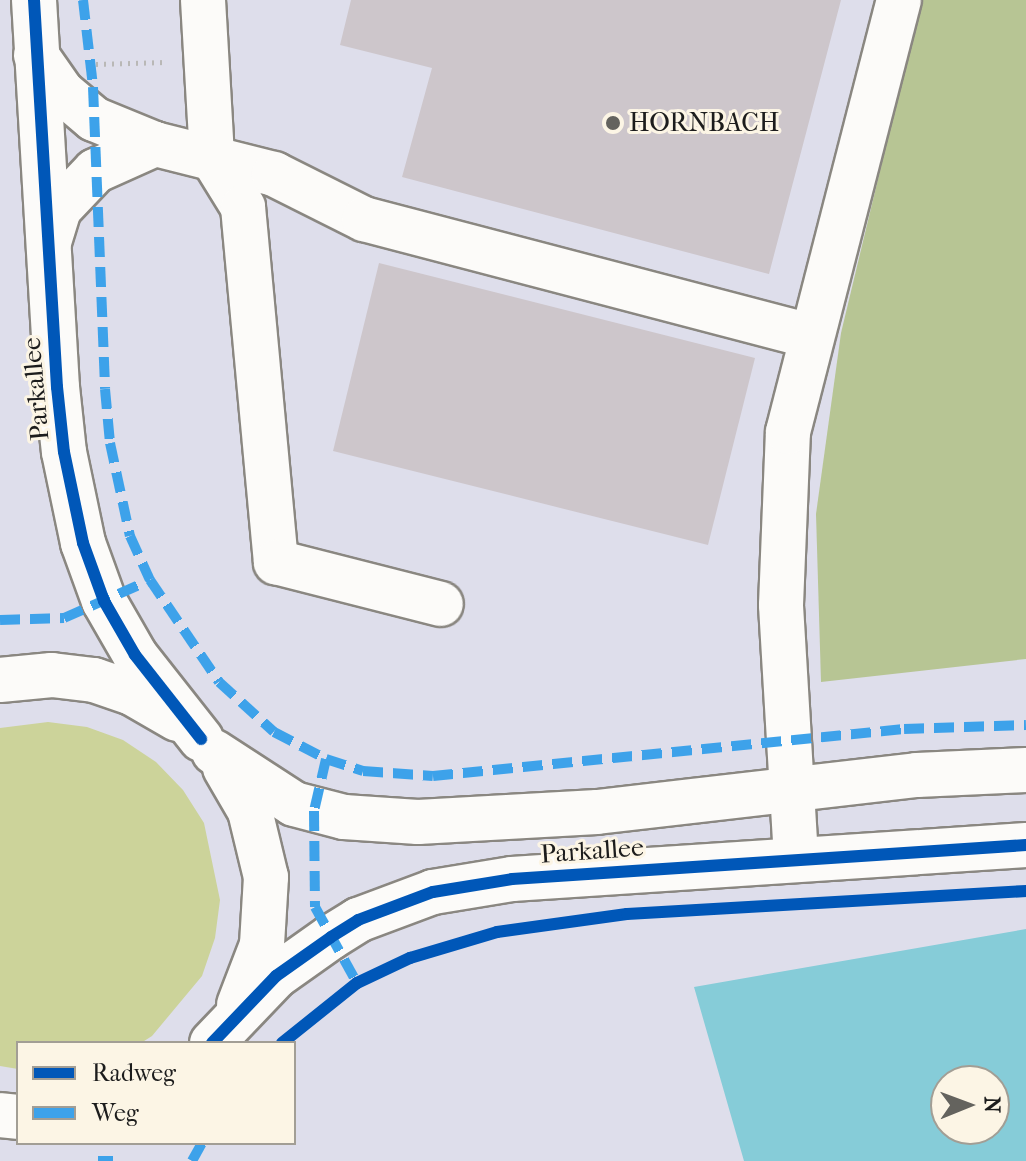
<!DOCTYPE html>
<style>
body{margin:0}
#map{position:relative;width:1026px;height:1161px;overflow:hidden;background:#ebe6d9;font-family:"IM FELL French Canon",serif}
div>[style]{position:absolute}
.built>*{inset:0;background:#dedeeb}
.green>*{inset:0;background:#ccd39a}
.forest>*{inset:0;background:#b7c594}
.water>*{inset:0;background:#86ccd8}
.building>*{inset:0;background:#cdc6cb}
.path>*{height:5px;margin-top:-2.5px;transform-origin:0;background:repeating-linear-gradient(90deg,#b9b8b6 0 2px,transparent 0 8px)}
.roads{filter:drop-shadow(2px 0 #8a8781) drop-shadow(-2px 0 #8a8781) drop-shadow(0 2px #8a8781) drop-shadow(0 -2px #8a8781)}
.minor>*{height:44px;margin:-22px;padding:0 22px;transform-origin:22px;border-radius:22px;background:#fcfbf9}
.quiet>*{height:10px;margin-top:-5px;transform-origin:0;background:repeating-linear-gradient(90deg,#3da2ea 0 20px,transparent 0 30px)}
.cycleway>*{height:12px;margin:-6px;padding:0 6px;transform-origin:6px;border-radius:6px;background:#0057b8}
.dots>*{width:22px;height:22px;translate:-50% -50%;box-sizing:border-box;border:4px solid #fcf5e5;border-radius:50%}
span{translate:-50% -50%;white-space:nowrap;text-align:center;line-height:1.15;-webkit-text-stroke:6px #fcf5e5;paint-order:stroke}
.poi-label{font-size:26px;color:#1c1c1c}
.left{translate:0 -50%;text-align:left}
.street-label{font-size:26px;color:#1c1c1c}
.legend{position:absolute;left:16px;top:1041px;width:280px;height:104px;box-sizing:border-box;background:#fcf5e5;border:2px solid #a29e95;margin:0;padding:10px 14px;list-style:none;font-size:24px;color:#1c1c1c}
.legend li{display:flex;align-items:center;gap:16px;height:40px}
.legend b{width:40px;border:2px solid #a29e95}
.north{position:absolute;left:930px;top:1065px;width:80px;height:80px;box-sizing:border-box;background:#fcf5e5;border:2px solid #a29e95;border-radius:50%;rotate:89deg;font-size:22px;font-weight:700;line-height:32px;text-align:center;color:#1c1c1c}
.north::after{content:'';display:block;margin:auto;width:28px;height:36px;background:#64635e;clip-path:polygon(50% 0,100% 100%,50% 72%,0 100%)}
</style>
<div id="map">
<div class="built">
<div style="clip-path:polygon(evenodd,0 0,1026px 0,1026px 1161px,0 1161px,0 0,18px 1043px,294px 1043px,294px 1143px,18px 1143px,18px 1043px,0 0,946px 1081px,994px 1081px,994px 1129px,946px 1129px,946px 1081px)"></div>
</div>
<div class="green">
<div style="clip-path:polygon(48px 722px,87px 727px,123px 740px,156px 762px,183px 790px,204px 823px,220px 900px,215px 938px,202px 976px,152px 1036px,141px 1043px,18px 1043px,18px 1069px,0 1066px,0 728px)"></div>
</div>
<div class="forest">
<div style="clip-path:polygon(921px 0,1026px 0,1026px 659px,821px 682px,816px 514px,841px 333px)"></div>
</div>
<div class="water">
<div style="clip-path:polygon(evenodd,1026px 929px,1026px 1161px,744px 1161px,694px 987px,1026px 929px,946px 1081px,994px 1081px,994px 1129px,946px 1129px,946px 1081px)"></div>
</div>
<div class="building">
<div style="clip-path:polygon(351px 0,841px 0,769px 274px,402px 177px,432px 68px,340px 45px)"></div>
<div style="clip-path:polygon(379px 263px,755px 358px,708px 545px,333px 451px)"></div>
</div>
<div class="path">
<div style="left:96px;top:64px;width:70px;rotate:-1.6deg"></div>
</div>
<div class="roads">
<div class="minor">
<div style="left:34px;top:0;width:388px;rotate:86.6deg"></div>
<div style="left:57px;top:387px;width:65px;rotate:83.9deg"></div>
<div style="left:64px;top:452px;width:93px;rotate:78.2deg"></div>
<div style="left:83px;top:543px;width:62px;rotate:70.1deg"></div>
<div style="left:104px;top:601px;width:62px;rotate:60.1deg"></div>
<div style="left:135px;top:655px;width:107px;rotate:51.8deg"></div>
<div style="left:203px;top:0;width:157px;rotate:86.7deg"></div>
<div style="left:212px;top:157px;width:59px;rotate:58.2deg"></div>
<div style="left:243px;top:207px;width:357px;rotate:84.7deg"></div>
<div style="left:276px;top:562px;width:170px;rotate:14.3deg"></div>
<div style="left:36px;top:55px;width:45px;rotate:54.9deg"></div>
<div style="left:62px;top:92px;width:42px;rotate:40.2deg"></div>
<div style="left:94px;top:119px;width:66px;rotate:22.3deg"></div>
<div style="left:155px;top:144px;width:123px;rotate:14.1deg"></div>
<div style="left:274px;top:174px;width:101px;rotate:26.6deg"></div>
<div style="left:364px;top:219px;width:462px;rotate:14.7deg"></div>
<div style="left:49px;top:242px;width:34px;rotate:-73deg"></div>
<div style="left:59px;top:209px;width:52px;rotate:-46.5deg"></div>
<div style="left:95px;top:171px;width:66px;rotate:-24.2deg"></div>
<div style="left:0;top:680px;width:52px;rotate:-5.5deg"></div>
<div style="left:52px;top:675px;width:42px;rotate:6.8deg"></div>
<div style="left:94px;top:680px;width:40px;rotate:18.9deg"></div>
<div style="left:132px;top:693px;width:52px;rotate:30deg"></div>
<div style="left:214px;top:752px;width:95px;rotate:33deg"></div>
<div style="left:294px;top:804px;width:52px;rotate:14.6deg"></div>
<div style="left:344px;top:817px;width:74px;rotate:3.9deg"></div>
<div style="left:418px;top:822px;width:179px;rotate:-3.2deg"></div>
<div style="left:597px;top:812px;width:322px;rotate:-6.6deg"></div>
<div style="left:917px;top:775px;width:109px;rotate:-2.6deg"></div>
<div style="left:225px;top:768px;width:50px;rotate:59.8deg"></div>
<div style="left:250px;top:811px;width:68px;rotate:76.4deg"></div>
<div style="left:266px;top:877px;width:68px;rotate:93.4deg"></div>
<div style="left:262px;top:945px;width:64px;rotate:111deg"></div>
<div style="left:796px;top:858px;width:253px;rotate:-93.4deg"></div>
<div style="left:781px;top:605px;width:173px;rotate:-87.7deg"></div>
<div style="left:788px;top:432px;width:446px;rotate:-75.6deg"></div>
<div style="left:212px;top:1043px;width:93px;rotate:-46.3deg"></div>
<div style="left:276px;top:976px;width:67px;rotate:-35.3deg"></div>
<div style="left:331px;top:937px;width:32px;rotate:-32deg"></div>
<div style="left:358px;top:920px;width:80px;rotate:-20.5deg"></div>
<div style="left:433px;top:892px;width:80px;rotate:-9.3deg"></div>
<div style="left:512px;top:879px;width:515px;rotate:-3.78deg"></div>
<div style="left:0;top:1115px;width:18px;rotate:6deg"></div>
</div>
</div>
<div class="quiet">
<div style="left:83px;top:0;width:88px;rotate:83.4deg"></div>
<div style="left:93px;top:87px;width:302px;rotate:87.7deg"></div>
<div style="left:105px;top:389px;width:54px;rotate:84.7deg"></div>
<div style="left:110px;top:443px;width:95px;rotate:77.9deg"></div>
<div style="left:130px;top:536px;width:48px;rotate:65.6deg"></div>
<div style="left:150px;top:580px;width:123px;rotate:55.9deg"></div>
<div style="left:219px;top:682px;width:74px;rotate:42.3deg"></div>
<div style="left:274px;top:732px;width:59px;rotate:27.4deg"></div>
<div style="left:326px;top:759px;width:53px;rotate:103deg"></div>
<div style="left:314px;top:811px;width:96px;rotate:89.4deg"></div>
<div style="left:315px;top:907px;width:87px;rotate:61.1deg"></div>
<div style="left:0;top:620px;width:64px;rotate:-1.8deg"></div>
<div style="left:64px;top:618px;width:94px;rotate:-23.8deg"></div>
<div style="left:326px;top:759px;width:39px;rotate:18deg"></div>
<div style="left:363px;top:771px;width:70px;rotate:4.1deg"></div>
<div style="left:433px;top:776px;width:473px;rotate:-5.7deg"></div>
<div style="left:904px;top:729px;width:122px;rotate:-1.9deg"></div>
<div style="left:98px;top:1161px;width:15px"></div>
<div style="left:192px;top:1161px;width:21px;rotate:-61deg"></div>
</div>
<div class="cycleway">
<div style="left:34px;top:0;width:388px;rotate:86.6deg"></div>
<div style="left:57px;top:387px;width:65px;rotate:83.9deg"></div>
<div style="left:64px;top:452px;width:93px;rotate:78.2deg"></div>
<div style="left:83px;top:543px;width:62px;rotate:70.1deg"></div>
<div style="left:104px;top:601px;width:62px;rotate:60.1deg"></div>
<div style="left:135px;top:655px;width:107px;rotate:51.8deg"></div>
<div style="left:212px;top:1043px;width:93px;rotate:-46.3deg"></div>
<div style="left:276px;top:976px;width:67px;rotate:-35.3deg"></div>
<div style="left:331px;top:937px;width:32px;rotate:-32deg"></div>
<div style="left:358px;top:920px;width:80px;rotate:-20.5deg"></div>
<div style="left:433px;top:892px;width:80px;rotate:-9.3deg"></div>
<div style="left:512px;top:879px;width:515px;rotate:-3.78deg"></div>
<div style="left:282px;top:1043px;width:96px;rotate:-38.7deg"></div>
<div style="left:357px;top:983px;width:59px;rotate:-25.3deg"></div>
<div style="left:410px;top:958px;width:91px;rotate:-16.6deg"></div>
<div style="left:497px;top:932px;width:131px;rotate:-7.9deg"></div>
<div style="left:627px;top:914px;width:400px;rotate:-3.3deg"></div>
</div>
<div class="dots">
<div style="left:613px;top:123px;background:#64635e"></div>
</div>
<div class="poi-label">
<span class="left" style="left:629px;top:123px">HORNBACH</span>
</div>
<div class="street-label">
<span style="left:36px;top:389px;rotate:-95deg">Parkallee</span>
<span style="left:592px;top:851px;rotate:-4deg">Parkallee</span>
</div>
<ul class="legend">
<li><b style="height:10px;background:#0057b8"></b>Radweg</li>
<li><b style="height:10px;background:#3da2ea"></b>Weg</li>
</ul>
<div class="north">N</div>
</div>
